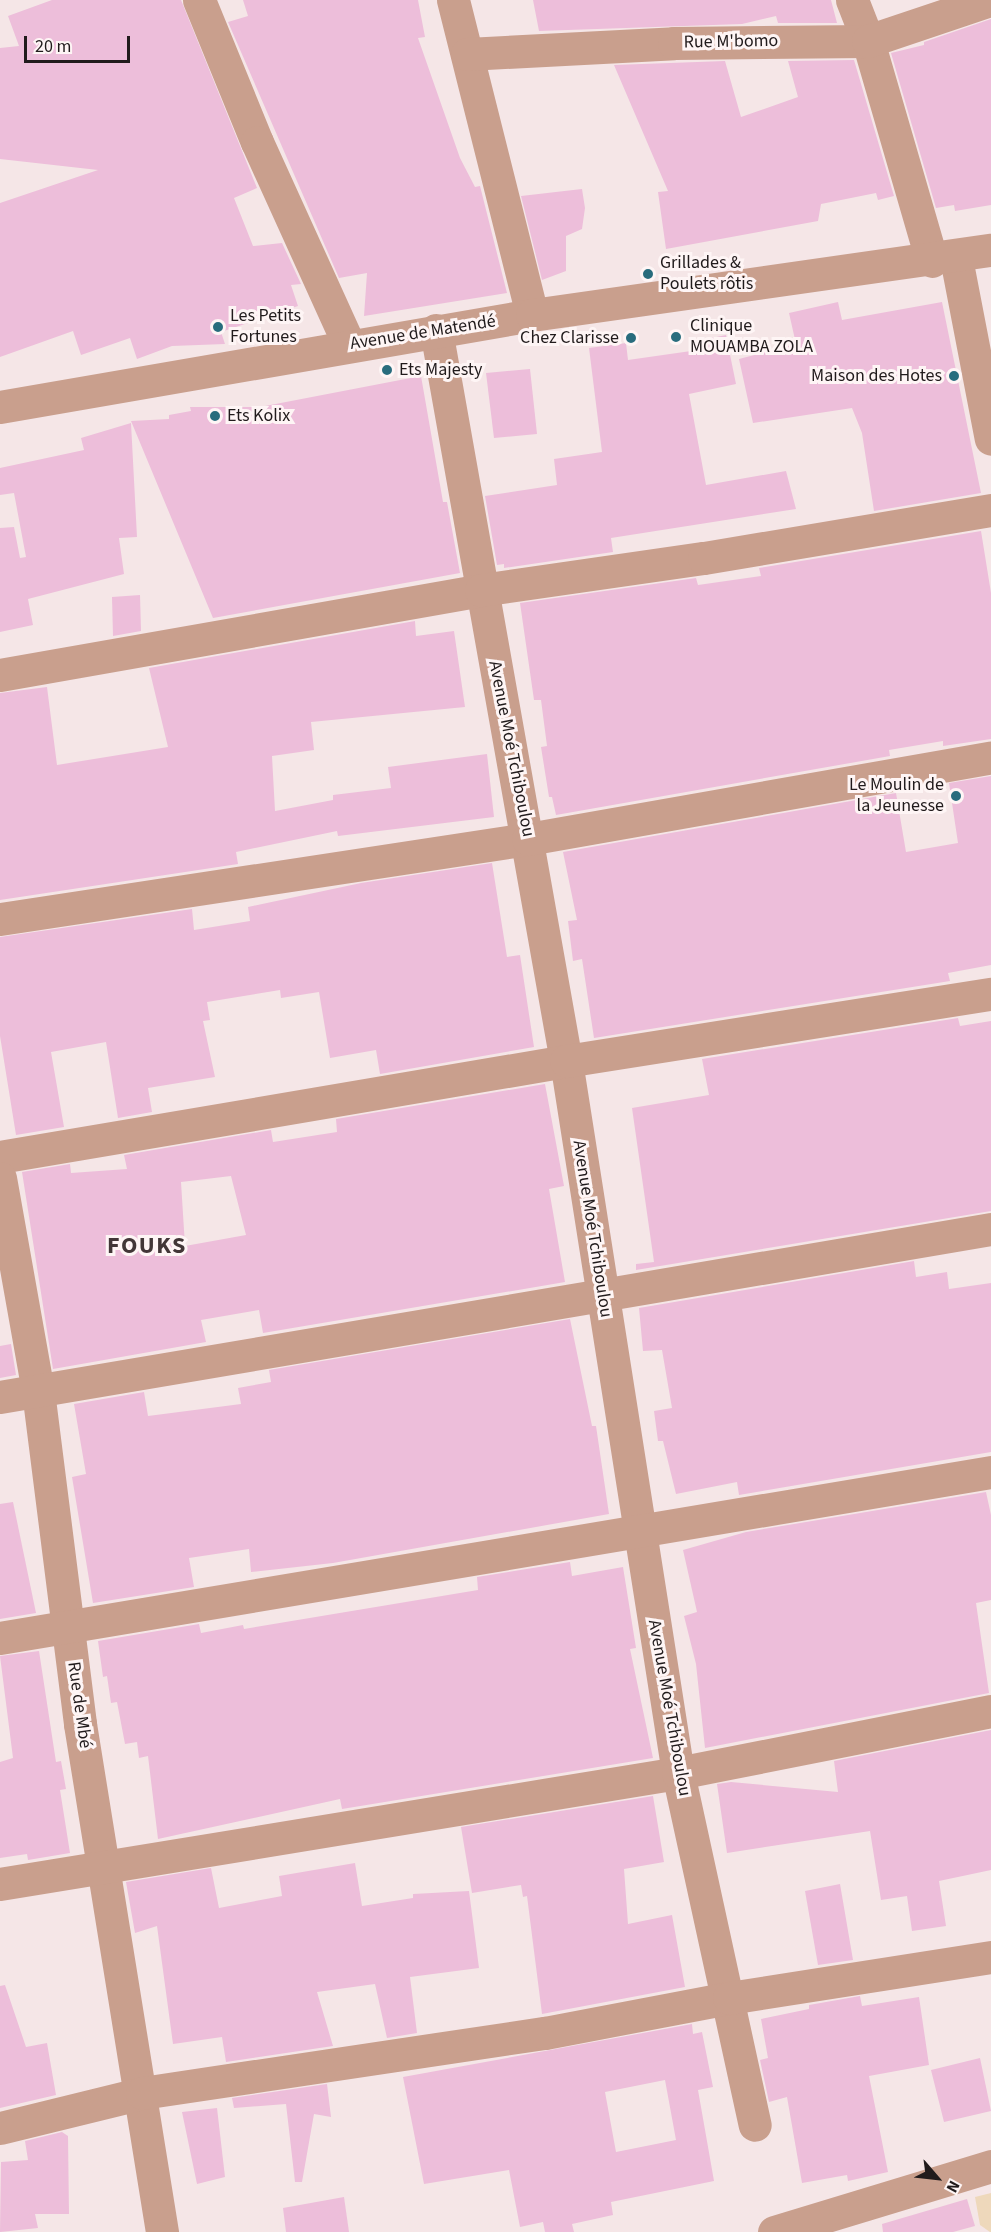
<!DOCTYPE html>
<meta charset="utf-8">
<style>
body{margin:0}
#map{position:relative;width:991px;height:2232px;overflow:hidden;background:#f5e6e7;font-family:"Source Sans 3",sans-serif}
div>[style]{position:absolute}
.green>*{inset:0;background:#eed8bb}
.building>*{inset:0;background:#edbeda}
.minor>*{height:33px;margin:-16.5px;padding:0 16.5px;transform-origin:16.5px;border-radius:16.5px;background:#c99f8d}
.dots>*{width:16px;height:16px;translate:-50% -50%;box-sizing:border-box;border:3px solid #fef5f5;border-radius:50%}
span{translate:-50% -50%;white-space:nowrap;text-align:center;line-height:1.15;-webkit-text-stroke:6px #fef5f5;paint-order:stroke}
.street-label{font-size:18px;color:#211b1c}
.poi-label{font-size:18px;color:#211b1c}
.left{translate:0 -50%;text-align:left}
.right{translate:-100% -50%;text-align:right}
.district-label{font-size:24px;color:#423637;font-weight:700;letter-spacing:1.5px}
.north{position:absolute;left:907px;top:2148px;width:60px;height:60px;-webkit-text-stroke:4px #fef5f5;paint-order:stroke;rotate:118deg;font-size:16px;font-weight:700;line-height:24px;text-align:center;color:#211b1c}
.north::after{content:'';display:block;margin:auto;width:21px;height:27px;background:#211b1c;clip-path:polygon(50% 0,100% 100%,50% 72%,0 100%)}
.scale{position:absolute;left:24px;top:36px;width:106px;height:27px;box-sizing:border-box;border:3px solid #211b1c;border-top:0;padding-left:8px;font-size:18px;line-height:21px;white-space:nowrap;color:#211b1c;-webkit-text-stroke:4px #fef5f5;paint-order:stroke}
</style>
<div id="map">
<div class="green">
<div style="clip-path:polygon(991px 2193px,991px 2232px,990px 2232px,980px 2225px,975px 2197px)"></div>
</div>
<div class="building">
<div style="clip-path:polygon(52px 0,181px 0,257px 188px,234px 198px,253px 246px,282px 243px,301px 284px,291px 285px,298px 306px,221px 332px,225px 344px,172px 346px,137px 359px,130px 338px,81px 355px,73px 331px,0 357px,0 203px,98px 170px,0 159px,0 48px,19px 46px,8px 16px)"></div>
<div style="clip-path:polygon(243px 0,418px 0,425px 37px,418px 38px,460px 158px,475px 187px,480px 186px,507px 293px,364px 316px,367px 273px,339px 278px,228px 22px,248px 16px)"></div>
<div style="clip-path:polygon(533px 0,831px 0,837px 23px,778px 23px,776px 16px,742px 24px,539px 31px)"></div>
<div style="clip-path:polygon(991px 19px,991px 205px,955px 211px,954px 205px,936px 208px,891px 53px,924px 45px,924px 42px)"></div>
<div style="clip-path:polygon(854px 60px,894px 196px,878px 200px,876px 193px,821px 204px,818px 221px,666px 249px,658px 192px,668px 191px,614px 65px,725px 61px,741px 117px,798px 97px,788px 61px)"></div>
<div style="clip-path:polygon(582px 189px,585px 208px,582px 229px,566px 236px,566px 271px,542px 280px,521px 196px)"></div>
<div style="clip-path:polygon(838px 302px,842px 320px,942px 302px,981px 493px,874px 511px,862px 433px,852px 408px,753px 423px,739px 359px,796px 344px,789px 313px)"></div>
<div style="clip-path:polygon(726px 335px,736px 384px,689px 394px,706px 485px,786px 471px,796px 509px,611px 538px,613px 552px,504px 568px,504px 564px,497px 565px,485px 496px,557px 485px,554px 459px,602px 452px,589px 348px,626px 343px,628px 360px,698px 350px,697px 341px)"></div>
<div style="clip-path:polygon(530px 369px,537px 434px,494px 438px,486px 373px)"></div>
<div style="clip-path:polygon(421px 376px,443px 502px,447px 502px,460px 573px,213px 618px,131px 421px,169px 419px,169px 415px,191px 411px,190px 407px,260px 407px)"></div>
<div style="clip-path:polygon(131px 423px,137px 537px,119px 538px,124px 574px,28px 599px,33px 625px,0 632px,0 528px,14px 527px,20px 558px,26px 557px,14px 493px,0 495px,0 468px,84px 450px,81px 438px)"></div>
<div style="clip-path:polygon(981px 531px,991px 593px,991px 739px,943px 746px,943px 741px,889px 750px,890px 756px,556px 815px,552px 797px,549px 797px,541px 747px,547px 746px,541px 700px,534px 700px,520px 603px,696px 578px,698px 585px,761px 576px,759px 568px)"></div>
<div style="clip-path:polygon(140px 595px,141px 631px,113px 636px,112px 597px)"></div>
<div style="clip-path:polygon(415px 621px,416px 636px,454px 631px,465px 707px,311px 722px,314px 750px,272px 756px,275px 811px,333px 800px,333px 795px,391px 788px,388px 767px,487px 754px,494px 817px,338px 836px,337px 831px,236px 852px,238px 864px,0 900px,0 693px,47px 687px,57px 765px,168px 747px,149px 668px)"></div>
<div style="clip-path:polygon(991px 776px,991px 965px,948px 973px,950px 981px,594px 1038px,582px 959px,573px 961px,568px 921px,577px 920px,563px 852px,896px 793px,906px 852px,958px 843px,949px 783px)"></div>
<div style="clip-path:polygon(492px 863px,507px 957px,520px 955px,534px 1047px,380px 1074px,376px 1050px,330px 1058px,319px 992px,281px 998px,280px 990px,207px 1002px,210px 1020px,203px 1021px,215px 1077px,148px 1088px,152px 1112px,118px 1118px,106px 1042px,51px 1052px,64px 1127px,16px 1135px,0 1036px,0 937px,192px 909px,194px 930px,250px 921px,248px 907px,361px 883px)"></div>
<div style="clip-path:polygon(958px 1018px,960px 1026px,991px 1021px,991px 1211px,636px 1270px,636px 1264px,654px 1262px,632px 1108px,709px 1095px,702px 1059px)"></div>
<div style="clip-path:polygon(evenodd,545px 1084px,564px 1186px,549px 1189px,565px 1282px,263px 1333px,259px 1310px,201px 1320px,206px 1342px,53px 1369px,22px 1172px,70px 1164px,71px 1173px,127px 1169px,124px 1155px,271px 1130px,273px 1142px,337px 1132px,336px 1119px,545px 1084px,231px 1176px,246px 1235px,185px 1246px,181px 1182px,231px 1176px)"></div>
<div style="clip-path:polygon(914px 1261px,916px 1277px,947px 1272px,949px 1289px,991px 1283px,991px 1452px,739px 1495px,737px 1482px,676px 1494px,663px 1441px,658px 1441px,654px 1411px,672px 1408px,662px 1350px,643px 1351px,639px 1308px)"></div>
<div style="clip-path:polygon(570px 1319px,592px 1426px,596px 1426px,609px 1514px,333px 1563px,251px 1572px,249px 1549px,189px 1558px,194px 1587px,93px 1603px,72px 1477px,86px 1474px,74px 1404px,144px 1392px,148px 1416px,241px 1404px,238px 1388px,271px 1382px,269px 1370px)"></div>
<div style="clip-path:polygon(11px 1344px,16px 1375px,0 1378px,0 1346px)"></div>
<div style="clip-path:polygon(986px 1492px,991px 1515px,991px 1600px,976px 1603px,989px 1693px,705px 1748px,696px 1664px,684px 1616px,697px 1612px,683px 1550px,746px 1532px)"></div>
<div style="clip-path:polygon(13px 1502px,36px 1613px,0 1619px,0 1504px)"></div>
<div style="clip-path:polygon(570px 1562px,572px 1576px,623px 1567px,636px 1648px,630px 1649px,653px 1758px,342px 1809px,340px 1799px,158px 1839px,148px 1756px,139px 1758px,137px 1742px,125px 1744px,117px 1702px,111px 1703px,107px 1676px,103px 1677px,98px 1641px,199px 1624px,201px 1633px,243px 1625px,244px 1629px,478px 1590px,477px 1577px)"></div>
<div style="clip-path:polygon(39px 1651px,56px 1762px,61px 1761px,66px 1789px,60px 1790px,70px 1853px,28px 1860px,27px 1854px,0 1858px,0 1762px,13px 1758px,0 1656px)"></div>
<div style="clip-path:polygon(991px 1730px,991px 1870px,939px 1881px,946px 1926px,912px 1931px,907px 1896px,881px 1900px,870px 1831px,727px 1853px,717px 1784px,731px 1782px,838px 1792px,834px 1761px)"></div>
<div style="clip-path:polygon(653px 1796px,664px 1862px,624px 1869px,628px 1924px,672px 1915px,685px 1987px,542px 2014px,527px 1896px,523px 1897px,521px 1885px,472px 1893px,461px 1827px)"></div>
<div style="clip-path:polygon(355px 1863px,362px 1906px,413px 1898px,413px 1894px,469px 1891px,479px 1968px,410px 1977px,417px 2033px,387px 2038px,375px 1984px,317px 1992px,333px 2046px,226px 2062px,222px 2037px,173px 2044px,157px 1926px,135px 1933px,126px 1882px,211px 1868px,219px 1908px,282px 1896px,279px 1876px)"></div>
<div style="clip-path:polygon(840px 1884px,853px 1960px,818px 1965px,805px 1891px)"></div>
<div style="clip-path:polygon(5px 1985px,26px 2047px,47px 2043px,56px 2095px,0 2108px,0 1986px)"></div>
<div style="clip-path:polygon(860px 1996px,862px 2006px,919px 1997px,929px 2065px,869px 2076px,888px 2172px,848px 2181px,847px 2175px,802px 2183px,787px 2097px,769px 2102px,760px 2060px,768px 2058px,761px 2019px,809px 2009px,809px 2005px)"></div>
<div style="clip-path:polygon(evenodd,692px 2024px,693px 2034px,702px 2032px,713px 2087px,698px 2090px,714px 2181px,611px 2202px,613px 2215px,572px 2224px,574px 2232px,545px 2232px,543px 2222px,520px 2227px,509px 2170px,424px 2184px,403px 2077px,692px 2024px,665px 2080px,676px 2140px,616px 2152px,605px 2092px,665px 2080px)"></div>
<div style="clip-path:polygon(980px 2058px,991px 2111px,944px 2122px,931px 2070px)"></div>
<div style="clip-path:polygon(327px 2084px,331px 2117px,314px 2114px,302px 2182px,295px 2182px,286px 2104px,234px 2108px,232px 2098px)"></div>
<div style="clip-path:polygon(217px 2108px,225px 2177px,197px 2184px,182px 2112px)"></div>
<div style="clip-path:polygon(62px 2132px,68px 2136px,69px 2214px,35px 2214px,38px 2228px,0 2232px,1px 2162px,28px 2160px,25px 2141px)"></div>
<div style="clip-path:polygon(344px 2197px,349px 2232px,286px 2232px,283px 2208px)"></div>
<div style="clip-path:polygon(967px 2199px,975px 2226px,953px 2232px,883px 2232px,882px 2224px)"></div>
</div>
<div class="minor">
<div style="left:199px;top:0;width:153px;rotate:67.8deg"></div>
<div style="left:257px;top:142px;width:223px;rotate:65.6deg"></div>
<div style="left:453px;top:0;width:325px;rotate:75.9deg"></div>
<div style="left:852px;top:0;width:44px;rotate:68.7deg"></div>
<div style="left:868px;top:41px;width:229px;rotate:73.8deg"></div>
<div style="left:467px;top:54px;width:207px;rotate:-3deg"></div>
<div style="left:674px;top:43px;width:194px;rotate:-0.6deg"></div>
<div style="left:868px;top:41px;width:129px;rotate:-18.6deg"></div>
<div style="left:956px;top:258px;width:184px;rotate:79.1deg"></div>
<div style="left:436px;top:330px;width:742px;rotate:79.92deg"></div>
<div style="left:566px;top:1061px;width:721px;rotate:81.06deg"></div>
<div style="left:678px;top:1773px;width:360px;rotate:77.7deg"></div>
<div style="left:0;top:407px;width:540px;rotate:-9.81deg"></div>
<div style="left:532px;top:315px;width:464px;rotate:-8.1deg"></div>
<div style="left:0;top:675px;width:488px;rotate:-10deg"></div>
<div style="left:481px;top:590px;width:225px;rotate:-8.2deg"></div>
<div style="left:704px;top:558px;width:291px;rotate:-9.5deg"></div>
<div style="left:0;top:919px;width:534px;rotate:-8.62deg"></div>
<div style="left:528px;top:839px;width:470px;rotate:-10deg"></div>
<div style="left:0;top:1157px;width:574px;rotate:-9.63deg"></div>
<div style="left:566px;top:1061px;width:430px;rotate:-9deg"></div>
<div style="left:0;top:1178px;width:216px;rotate:79.9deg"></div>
<div style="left:38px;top:1391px;width:336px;rotate:82.8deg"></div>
<div style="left:80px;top:1724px;width:515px;rotate:80.83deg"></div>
<div style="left:0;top:1397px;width:1005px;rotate:-9.62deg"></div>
<div style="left:0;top:1638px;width:1005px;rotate:-9.51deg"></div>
<div style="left:0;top:1884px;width:687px;rotate:-9.3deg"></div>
<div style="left:678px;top:1773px;width:319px;rotate:-11.2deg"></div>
<div style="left:0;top:2128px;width:146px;rotate:-13.8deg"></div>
<div style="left:142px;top:2093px;width:407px;rotate:-8.5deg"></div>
<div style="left:545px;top:2033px;width:187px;rotate:-10.8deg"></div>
<div style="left:729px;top:1998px;width:265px;rotate:-8.9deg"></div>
<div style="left:774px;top:2232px;width:227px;rotate:-16.9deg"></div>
</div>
<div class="dots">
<div style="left:648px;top:274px;background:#286c7d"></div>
<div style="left:218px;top:327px;background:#286c7d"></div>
<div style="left:676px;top:337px;background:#286c7d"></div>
<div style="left:631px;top:338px;background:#286c7d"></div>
<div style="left:387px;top:370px;background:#286c7d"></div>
<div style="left:954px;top:376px;background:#286c7d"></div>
<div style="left:215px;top:416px;background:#286c7d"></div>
<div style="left:956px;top:796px;background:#286c7d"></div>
</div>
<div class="street-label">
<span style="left:731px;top:42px;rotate:-1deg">Rue M'bomo</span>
<span style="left:423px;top:333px;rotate:-9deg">Avenue de Matendé</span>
<span style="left:511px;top:749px;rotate:79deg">Avenue Moé Tchiboulou</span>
<span style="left:592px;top:1229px;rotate:81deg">Avenue Moé Tchiboulou</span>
<span style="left:79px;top:1705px;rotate:82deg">Rue de Mbé</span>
<span style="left:669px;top:1708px;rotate:80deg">Avenue Moé Tchiboulou</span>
</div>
<div class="poi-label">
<span class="left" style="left:660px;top:274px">Grillades &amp;<br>Poulets rôtis</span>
<span class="left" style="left:230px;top:327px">Les Petits<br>Fortunes</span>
<span class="left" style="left:690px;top:337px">Clinique<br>MOUAMBA ZOLA</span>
<span class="right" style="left:619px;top:338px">Chez Clarisse</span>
<span class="left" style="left:399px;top:370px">Ets Majesty</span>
<span class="right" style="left:942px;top:376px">Maison des Hotes</span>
<span class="left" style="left:227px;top:416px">Ets Kolix</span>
<span class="right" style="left:944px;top:796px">Le Moulin de<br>la Jeunesse</span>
</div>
<div class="district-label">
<span style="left:147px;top:1246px">FOUKS</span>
</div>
<div class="north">N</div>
<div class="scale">20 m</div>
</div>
